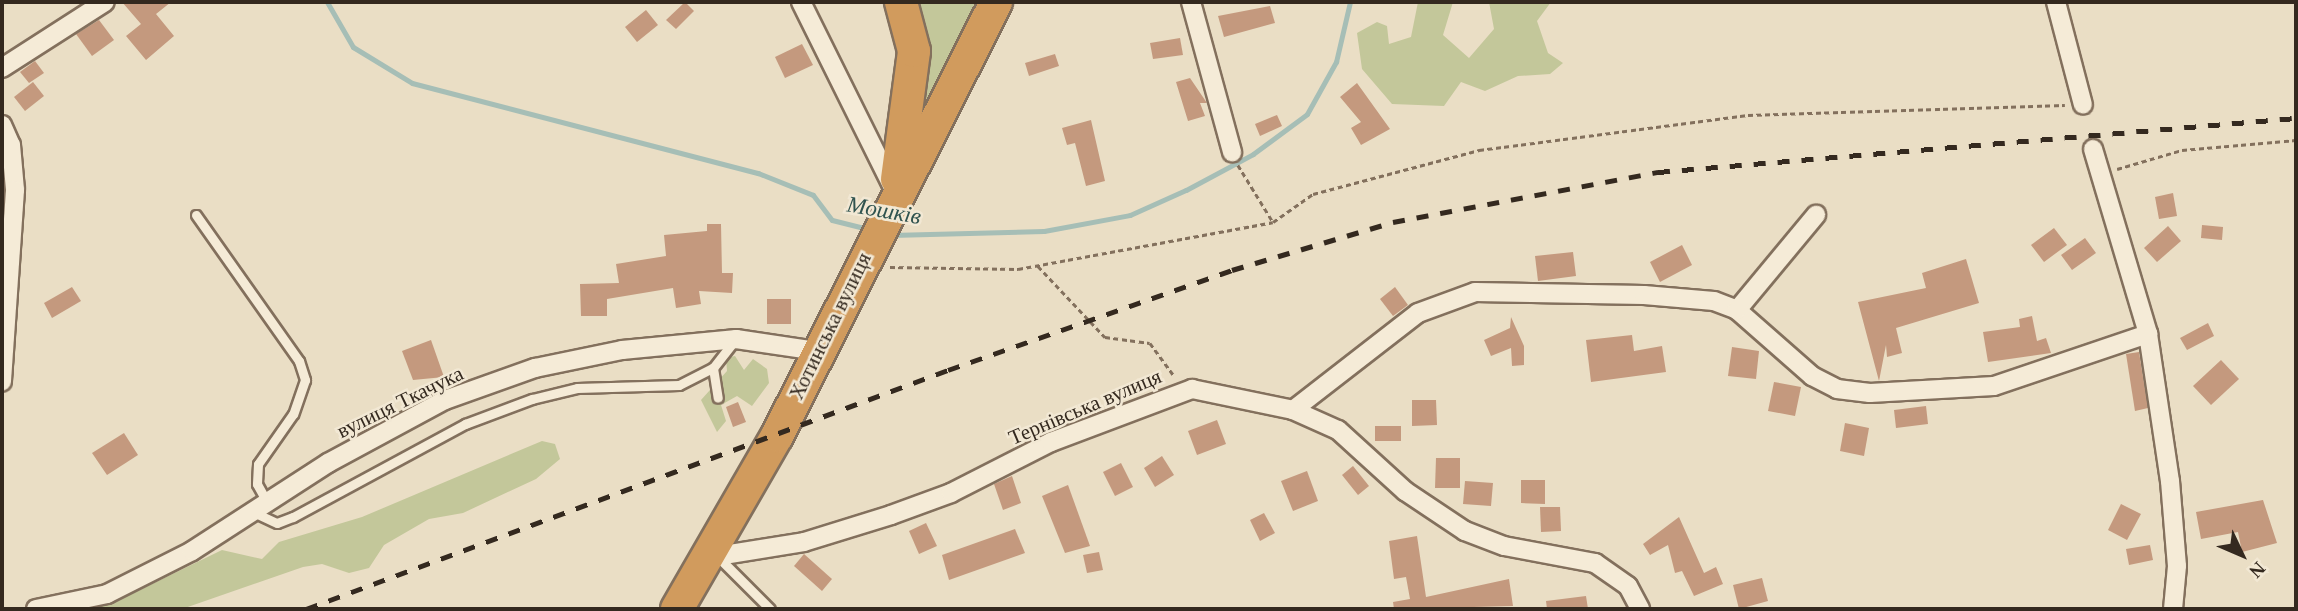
<!DOCTYPE html>
<meta charset="utf-8">
<style>
body{margin:0}
#map{position:relative;width:2298px;height:611px;overflow:hidden;background:#eadec5;font-family:"Times New Roman",serif}
div>[style]{position:absolute}
.green>*{inset:0;background:#c3c79a}
.stream>*{height:5px;margin:-2.5px;padding:0 2.5px;transform-origin:2.5px;border-radius:2.5px;background:#a6beb6}
.building>*{inset:0;background:#c4997e}
.path>*{height:2.5px;margin-top:-1.25px;transform-origin:0;background:repeating-linear-gradient(90deg,#83705d 0 5px,transparent 0 8.5px)}
.roads{filter:drop-shadow(2px 0 #83705d) drop-shadow(-2px 0 #83705d) drop-shadow(0 2px #83705d) drop-shadow(0 -2px #83705d)}
.lane>*{height:9px;margin:-4.5px;padding:0 4.5px;transform-origin:4.5px;border-radius:4.5px;background:#f5ebd7}
.street>*{height:18px;margin:-9px;padding:0 9px;transform-origin:9px;border-radius:9px;background:#f5ebd7}
.highway>*{height:32px;margin:-16px;padding:0 16px;transform-origin:16px;border-radius:16px;background:#d19b5d}
.rail>*{height:5px;margin-top:-2.5px;transform-origin:0;background:repeating-linear-gradient(90deg,#34291f 0 12px,transparent 0 24px)}
span{translate:-50% -50%;white-space:nowrap;text-align:center;line-height:1.15;-webkit-text-stroke:5px #f2e8d4;paint-order:stroke}
.street-label{font-size:21px;color:#34291f}
.water-label{font-size:23px;color:#30534f;font-style:italic}
.frame{position:absolute;inset:0;border:4px solid #34291f;pointer-events:none}
.north{position:absolute;left:2207px;top:520px;width:70px;height:70px;-webkit-text-stroke:5px #f2e8d4;paint-order:stroke;rotate:134deg;font-size:19px;font-weight:700;line-height:28px;text-align:center;color:#34291f}
.north::after{content:'';display:block;margin:auto;width:24px;height:32px;background:#34291f;clip-path:polygon(50% 0,100% 100%,50% 72%,0 100%)}
</style>
<div id="map">
<div class="green">
<div style="clip-path:polygon(912px 2px,982px 2px,918px 116px)"></div>
<div style="clip-path:polygon(1418px 2px,1453px 2px,1443px 35px,1469px 58px,1494px 29px,1489px 2px,1551px 2px,1537px 21px,1548px 53px,1563px 63px,1550px 74px,1518px 76px,1485px 91px,1461px 82px,1444px 106px,1392px 104px,1362px 69px,1357px 33px,1377px 22px,1387px 26px,1389px 44px,1411px 37px)"></div>
<div style="clip-path:polygon(735px 356px,744px 370px,753px 359px,767px 369px,769px 383px,752px 406px,737px 396px,721px 405px,726px 421px,717px 432px,701px 400px,727px 371px,726px 358px)"></div>
<div style="clip-path:polygon(542px 441px,555px 444px,560px 459px,536px 479px,463px 513px,429px 519px,384px 545px,369px 568px,349px 573px,322px 564px,303px 567px,182px 609px,79px 609px,117px 601px,222px 550px,262px 559px,279px 542px,362px 517px)"></div>
</div>
<div class="stream">
<div style="left:327px;top:2px;width:52px;rotate:60deg"></div>
<div style="left:353px;top:47px;width:69px;rotate:31.4deg"></div>
<div style="left:412px;top:83px;width:358px;rotate:14.6deg"></div>
<div style="left:758px;top:173px;width:59px;rotate:21.8deg"></div>
<div style="left:813px;top:195px;width:31px;rotate:53deg"></div>
<div style="left:832px;top:220px;width:37px;rotate:14deg"></div>
<div style="left:891px;top:235px;width:153px;rotate:-1.5deg"></div>
<div style="left:1044px;top:231px;width:87px;rotate:-10.5deg"></div>
<div style="left:1130px;top:215px;width:61px;rotate:-24.1deg"></div>
<div style="left:1186px;top:190px;width:76px;rotate:-28.2deg"></div>
<div style="left:1253px;top:154px;width:67px;rotate:-36.5deg"></div>
<div style="left:1307px;top:114px;width:60px;rotate:-60.9deg"></div>
<div style="left:1336px;top:62px;width:62px;rotate:-76.9deg"></div>
</div>
<div class="building">
<div style="clip-path:polygon(122px 2px,171px 2px,156px 14px,174px 36px,146px 60px,126px 36px,141px 24px)"></div>
<div style="clip-path:polygon(685px 2px,694px 11px,676px 29px,666px 20px)"></div>
<div style="clip-path:polygon(1270px 6px,1275px 23px,1224px 37px,1218px 16px)"></div>
<div style="clip-path:polygon(646px 10px,658px 25px,637px 42px,625px 27px)"></div>
<div style="clip-path:polygon(99px 20px,114px 40px,92px 56px,76px 34px)"></div>
<div style="clip-path:polygon(1180px 38px,1183px 55px,1153px 59px,1150px 43px)"></div>
<div style="clip-path:polygon(802px 44px,813px 65px,785px 78px,775px 57px)"></div>
<div style="clip-path:polygon(1055px 54px,1059px 66px,1029px 76px,1025px 63px)"></div>
<div style="clip-path:polygon(35px 61px,44px 73px,29px 83px,20px 72px)"></div>
<div style="clip-path:polygon(1190px 78px,1207px 103px,1200px 103px,1205px 116px,1188px 121px,1176px 82px)"></div>
<div style="clip-path:polygon(33px 82px,44px 96px,25px 111px,14px 97px)"></div>
<div style="clip-path:polygon(1357px 83px,1390px 129px,1361px 145px,1351px 128px,1361px 122px,1340px 97px)"></div>
<div style="clip-path:polygon(1277px 115px,1282px 126px,1260px 136px,1255px 124px)"></div>
<div style="clip-path:polygon(1091px 120px,1105px 181px,1086px 186px,1075px 143px,1067px 145px,1062px 128px)"></div>
<div style="clip-path:polygon(2173px 193px,2177px 216px,2159px 219px,2155px 197px)"></div>
<div style="clip-path:polygon(707px 224px,721px 224px,722px 273px,733px 273px,732px 293px,699px 291px,701px 304px,676px 308px,673px 288px,607px 299px,607px 316px,581px 316px,580px 284px,619px 283px,616px 264px,666px 256px,664px 235px,707px 231px)"></div>
<div style="clip-path:polygon(2202px 225px,2223px 227px,2222px 240px,2201px 238px)"></div>
<div style="clip-path:polygon(2168px 226px,2181px 241px,2157px 262px,2144px 248px)"></div>
<div style="clip-path:polygon(2054px 228px,2067px 245px,2044px 262px,2031px 245px)"></div>
<div style="clip-path:polygon(2085px 238px,2096px 253px,2072px 270px,2061px 255px)"></div>
<div style="clip-path:polygon(1682px 245px,1692px 265px,1660px 282px,1650px 262px)"></div>
<div style="clip-path:polygon(1573px 252px,1576px 276px,1538px 281px,1535px 256px)"></div>
<div style="clip-path:polygon(1966px 259px,1979px 303px,1896px 328px,1902px 353px,1887px 357px,1886px 345px,1879px 381px,1858px 302px,1926px 288px,1922px 273px)"></div>
<div style="clip-path:polygon(72px 287px,81px 301px,52px 318px,44px 303px)"></div>
<div style="clip-path:polygon(1395px 287px,1408px 305px,1393px 316px,1380px 299px)"></div>
<div style="clip-path:polygon(767px 299px,791px 299px,791px 324px,767px 324px)"></div>
<div style="clip-path:polygon(2032px 316px,2037px 341px,2046px 338px,2051px 353px,1988px 362px,1983px 332px,2020px 327px,2019px 319px)"></div>
<div style="clip-path:polygon(1511px 317px,1524px 346px,1524px 365px,1512px 366px,1511px 348px,1491px 356px,1484px 340px,1510px 328px)"></div>
<div style="clip-path:polygon(2208px 323px,2214px 336px,2187px 350px,2180px 338px)"></div>
<div style="clip-path:polygon(1632px 335px,1634px 351px,1662px 346px,1666px 372px,1591px 382px,1586px 340px)"></div>
<div style="clip-path:polygon(431px 340px,444px 377px,413px 380px,402px 351px)"></div>
<div style="clip-path:polygon(1732px 347px,1759px 351px,1756px 379px,1728px 376px)"></div>
<div style="clip-path:polygon(2139px 352px,2148px 408px,2135px 411px,2126px 354px)"></div>
<div style="clip-path:polygon(2221px 360px,2239px 379px,2211px 405px,2193px 386px)"></div>
<div style="clip-path:polygon(1774px 382px,1801px 387px,1795px 416px,1768px 411px)"></div>
<div style="clip-path:polygon(1412px 400px,1436px 400px,1437px 425px,1412px 426px)"></div>
<div style="clip-path:polygon(738px 402px,746px 422px,733px 427px,726px 407px)"></div>
<div style="clip-path:polygon(1926px 406px,1928px 424px,1896px 428px,1894px 410px)"></div>
<div style="clip-path:polygon(1217px 420px,1226px 444px,1197px 455px,1188px 431px)"></div>
<div style="clip-path:polygon(1845px 423px,1869px 428px,1864px 456px,1840px 451px)"></div>
<div style="clip-path:polygon(1375px 426px,1401px 426px,1401px 441px,1375px 441px)"></div>
<div style="clip-path:polygon(124px 433px,138px 455px,107px 475px,92px 453px)"></div>
<div style="clip-path:polygon(1162px 456px,1174px 475px,1155px 487px,1144px 468px)"></div>
<div style="clip-path:polygon(1436px 458px,1460px 458px,1460px 488px,1435px 488px)"></div>
<div style="clip-path:polygon(1121px 463px,1133px 487px,1115px 496px,1103px 472px)"></div>
<div style="clip-path:polygon(1353px 466px,1369px 486px,1358px 495px,1342px 475px)"></div>
<div style="clip-path:polygon(1307px 471px,1318px 501px,1293px 511px,1281px 481px)"></div>
<div style="clip-path:polygon(1012px 476px,1021px 503px,1003px 510px,994px 484px)"></div>
<div style="clip-path:polygon(1521px 480px,1545px 480px,1545px 504px,1521px 503px)"></div>
<div style="clip-path:polygon(1465px 481px,1493px 483px,1491px 506px,1463px 504px)"></div>
<div style="clip-path:polygon(1068px 485px,1090px 546px,1065px 553px,1042px 496px)"></div>
<div style="clip-path:polygon(2263px 500px,2277px 543px,2242px 552px,2238px 532px,2201px 539px,2196px 512px)"></div>
<div style="clip-path:polygon(2121px 504px,2141px 514px,2127px 540px,2108px 530px)"></div>
<div style="clip-path:polygon(1540px 507px,1560px 507px,1561px 531px,1541px 532px)"></div>
<div style="clip-path:polygon(1264px 513px,1275px 533px,1260px 541px,1250px 520px)"></div>
<div style="clip-path:polygon(1679px 517px,1704px 573px,1716px 567px,1723px 584px,1694px 596px,1682px 571px,1675px 573px,1668px 545px,1650px 555px,1643px 544px)"></div>
<div style="clip-path:polygon(926px 523px,937px 546px,919px 554px,909px 531px)"></div>
<div style="clip-path:polygon(1015px 529px,1025px 553px,949px 580px,942px 555px)"></div>
<div style="clip-path:polygon(1417px 536px,1426px 597px,1509px 579px,1513px 606px,1394px 609px,1393px 602px,1410px 599px,1406px 577px,1394px 579px,1389px 541px)"></div>
<div style="clip-path:polygon(2150px 545px,2153px 560px,2129px 565px,2126px 549px)"></div>
<div style="clip-path:polygon(1099px 552px,1103px 570px,1087px 573px,1083px 555px)"></div>
<div style="clip-path:polygon(804px 554px,832px 579px,822px 591px,794px 566px)"></div>
<div style="clip-path:polygon(1762px 578px,1768px 601px,1739px 609px,1733px 585px)"></div>
<div style="clip-path:polygon(1586px 596px,1588px 609px,1547px 609px,1546px 601px)"></div>
</div>
<div class="path">
<div style="left:1238px;top:165px;width:67px;rotate:58.4deg"></div>
<div style="left:2117px;top:169px;width:68px;rotate:-16.3deg"></div>
<div style="left:2182px;top:150px;width:114px;rotate:-5deg"></div>
<div style="left:1038px;top:266px;width:98px;rotate:46.7deg"></div>
<div style="left:1105px;top:337px;width:45px;rotate:7.6deg"></div>
<div style="left:1150px;top:343px;width:42px;rotate:53.7deg"></div>
<div style="left:890px;top:267px;width:128px;rotate:0.9deg"></div>
<div style="left:1018px;top:269px;width:259px;rotate:-10.4deg"></div>
<div style="left:1273px;top:222px;width:49px;rotate:-35deg"></div>
<div style="left:1313px;top:194px;width:172px;rotate:-14.8deg"></div>
<div style="left:1479px;top:150px;width:271px;rotate:-7.4deg"></div>
<div style="left:1748px;top:115px;width:317px;rotate:-1.8deg"></div>
</div>
<div class="roads">
<div class="lane">
<div style="left:196px;top:215px;width:179px;rotate:54.8deg"></div>
<div style="left:299px;top:361px;width:20px;rotate:72deg"></div>
<div style="left:305px;top:380px;width:36px;rotate:109deg"></div>
<div style="left:293px;top:414px;width:61px;rotate:125deg"></div>
<div style="left:258px;top:464px;width:20px;rotate:93deg"></div>
<div style="left:257px;top:484px;width:21px;rotate:61deg"></div>
<div style="left:713px;top:368px;width:30px;rotate:81deg"></div>
<div style="left:253px;top:512px;width:26px;rotate:25deg"></div>
<div style="left:277px;top:523px;width:17px;rotate:-21deg"></div>
<div style="left:293px;top:517px;width:196px;rotate:-28.4deg"></div>
<div style="left:465px;top:424px;width:72px;rotate:-20.5deg"></div>
<div style="left:532px;top:399px;width:46px;rotate:-13.7deg"></div>
<div style="left:577px;top:388px;width:102px;rotate:-1.7deg"></div>
<div style="left:679px;top:385px;width:38px;rotate:-27deg"></div>
<div style="left:713px;top:368px;width:36px;rotate:-52deg"></div>
<div style="left:719px;top:558px;width:72px;rotate:45deg"></div>
</div>
<div class="street">
<div style="left:801px;top:2px;width:207px;rotate:63.6deg"></div>
<div style="left:1191px;top:2px;width:156px;rotate:74.7deg"></div>
<div style="left:2056px;top:2px;width:106px;rotate:75.3deg"></div>
<div style="left:2px;top:68px;width:122px;rotate:-32.7deg"></div>
<div style="left:2px;top:125px;width:22px;rotate:66deg"></div>
<div style="left:11px;top:145px;width:45px;rotate:84.9deg"></div>
<div style="left:15px;top:190px;width:192px;rotate:93.9deg"></div>
<div style="left:2093px;top:149px;width:193px;rotate:73.4deg"></div>
<div style="left:2148px;top:334px;width:149px;rotate:81.5deg"></div>
<div style="left:2170px;top:481px;width:85px;rotate:85.3deg"></div>
<div style="left:2177px;top:566px;width:43px;rotate:95.3deg"></div>
<div style="left:1737px;top:310px;width:100px;rotate:41.3deg"></div>
<div style="left:1812px;top:376px;width:28px;rotate:27deg"></div>
<div style="left:1837px;top:389px;width:33px;rotate:7deg"></div>
<div style="left:1870px;top:393px;width:124px;rotate:-3.2deg"></div>
<div style="left:1994px;top:386px;width:163px;rotate:-18.7deg"></div>
<div style="left:1293px;top:410px;width:158px;rotate:-37.8deg"></div>
<div style="left:1418px;top:313px;width:61px;rotate:-20.2deg"></div>
<div style="left:1475px;top:292px;width:169px;rotate:1deg"></div>
<div style="left:1644px;top:295px;width:70px;rotate:4.9deg"></div>
<div style="left:1714px;top:301px;width:25px;rotate:21deg"></div>
<div style="left:1737px;top:310px;width:124px;rotate:-50.3deg"></div>
<div style="left:705px;top:558px;width:100px;rotate:-9.2deg"></div>
<div style="left:804px;top:542px;width:91px;rotate:-17.2deg"></div>
<div style="left:891px;top:515px;width:64px;rotate:-20.1deg"></div>
<div style="left:951px;top:493px;width:112px;rotate:-27deg"></div>
<div style="left:1051px;top:442px;width:151px;rotate:-20.6deg"></div>
<div style="left:1192px;top:389px;width:103px;rotate:11.7deg"></div>
<div style="left:1293px;top:410px;width:49px;rotate:24deg"></div>
<div style="left:1338px;top:430px;width:91px;rotate:42.3deg"></div>
<div style="left:1405px;top:491px;width:72px;rotate:33.7deg"></div>
<div style="left:1465px;top:531px;width:42px;rotate:21deg"></div>
<div style="left:1504px;top:546px;width:93px;rotate:10.6deg"></div>
<div style="left:1595px;top:563px;width:40px;rotate:34.9deg"></div>
<div style="left:1628px;top:586px;width:26px;rotate:62deg"></div>
<div style="left:36px;top:609px;width:73px;rotate:-11.9deg"></div>
<div style="left:107px;top:594px;width:95px;rotate:-26.8deg"></div>
<div style="left:192px;top:551px;width:162px;rotate:-32.9deg"></div>
<div style="left:328px;top:463px;width:133px;rotate:-28.3deg"></div>
<div style="left:445px;top:400px;width:96px;rotate:-19.6deg"></div>
<div style="left:535px;top:368px;width:89px;rotate:-11.7deg"></div>
<div style="left:622px;top:350px;width:115px;rotate:-5.5deg"></div>
<div style="left:736px;top:339px;width:81px;rotate:8.5deg"></div>
</div>
<div class="highway">
<div style="left:897px;top:179px;width:129px;rotate:-82.4deg"></div>
<div style="left:914px;top:51px;width:51px;rotate:-104.9deg"></div>
<div style="left:677px;top:609px;width:200px;rotate:-60deg"></div>
<div style="left:777px;top:436px;width:486px;rotate:-63.2deg"></div>
</div>
</div>
<div class="rail">
<div style="left:306px;top:609px;width:685px;rotate:-20.42deg"></div>
<div style="left:948px;top:370px;width:301px;rotate:-19.4deg"></div>
<div style="left:1232px;top:270px;width:168px;rotate:-16.6deg"></div>
<div style="left:1393px;top:222px;width:270px;rotate:-10.7deg"></div>
<div style="left:1658px;top:172px;width:640px;rotate:-4.84deg"></div>
</div>
<div class="street-label">
<span style="left:830px;top:326px;rotate:-64deg">Хотинська вулиця</span>
<span style="left:400px;top:402px;rotate:-26deg">вулиця Ткачука</span>
<span style="left:1085px;top:407px;rotate:-23deg">Тернівська вулиця</span>
</div>
<div class="water-label">
<span style="left:884px;top:211px;rotate:10deg">Мошків</span>
</div>
<div class="frame"></div>
<div class="north">N</div>
</div>
